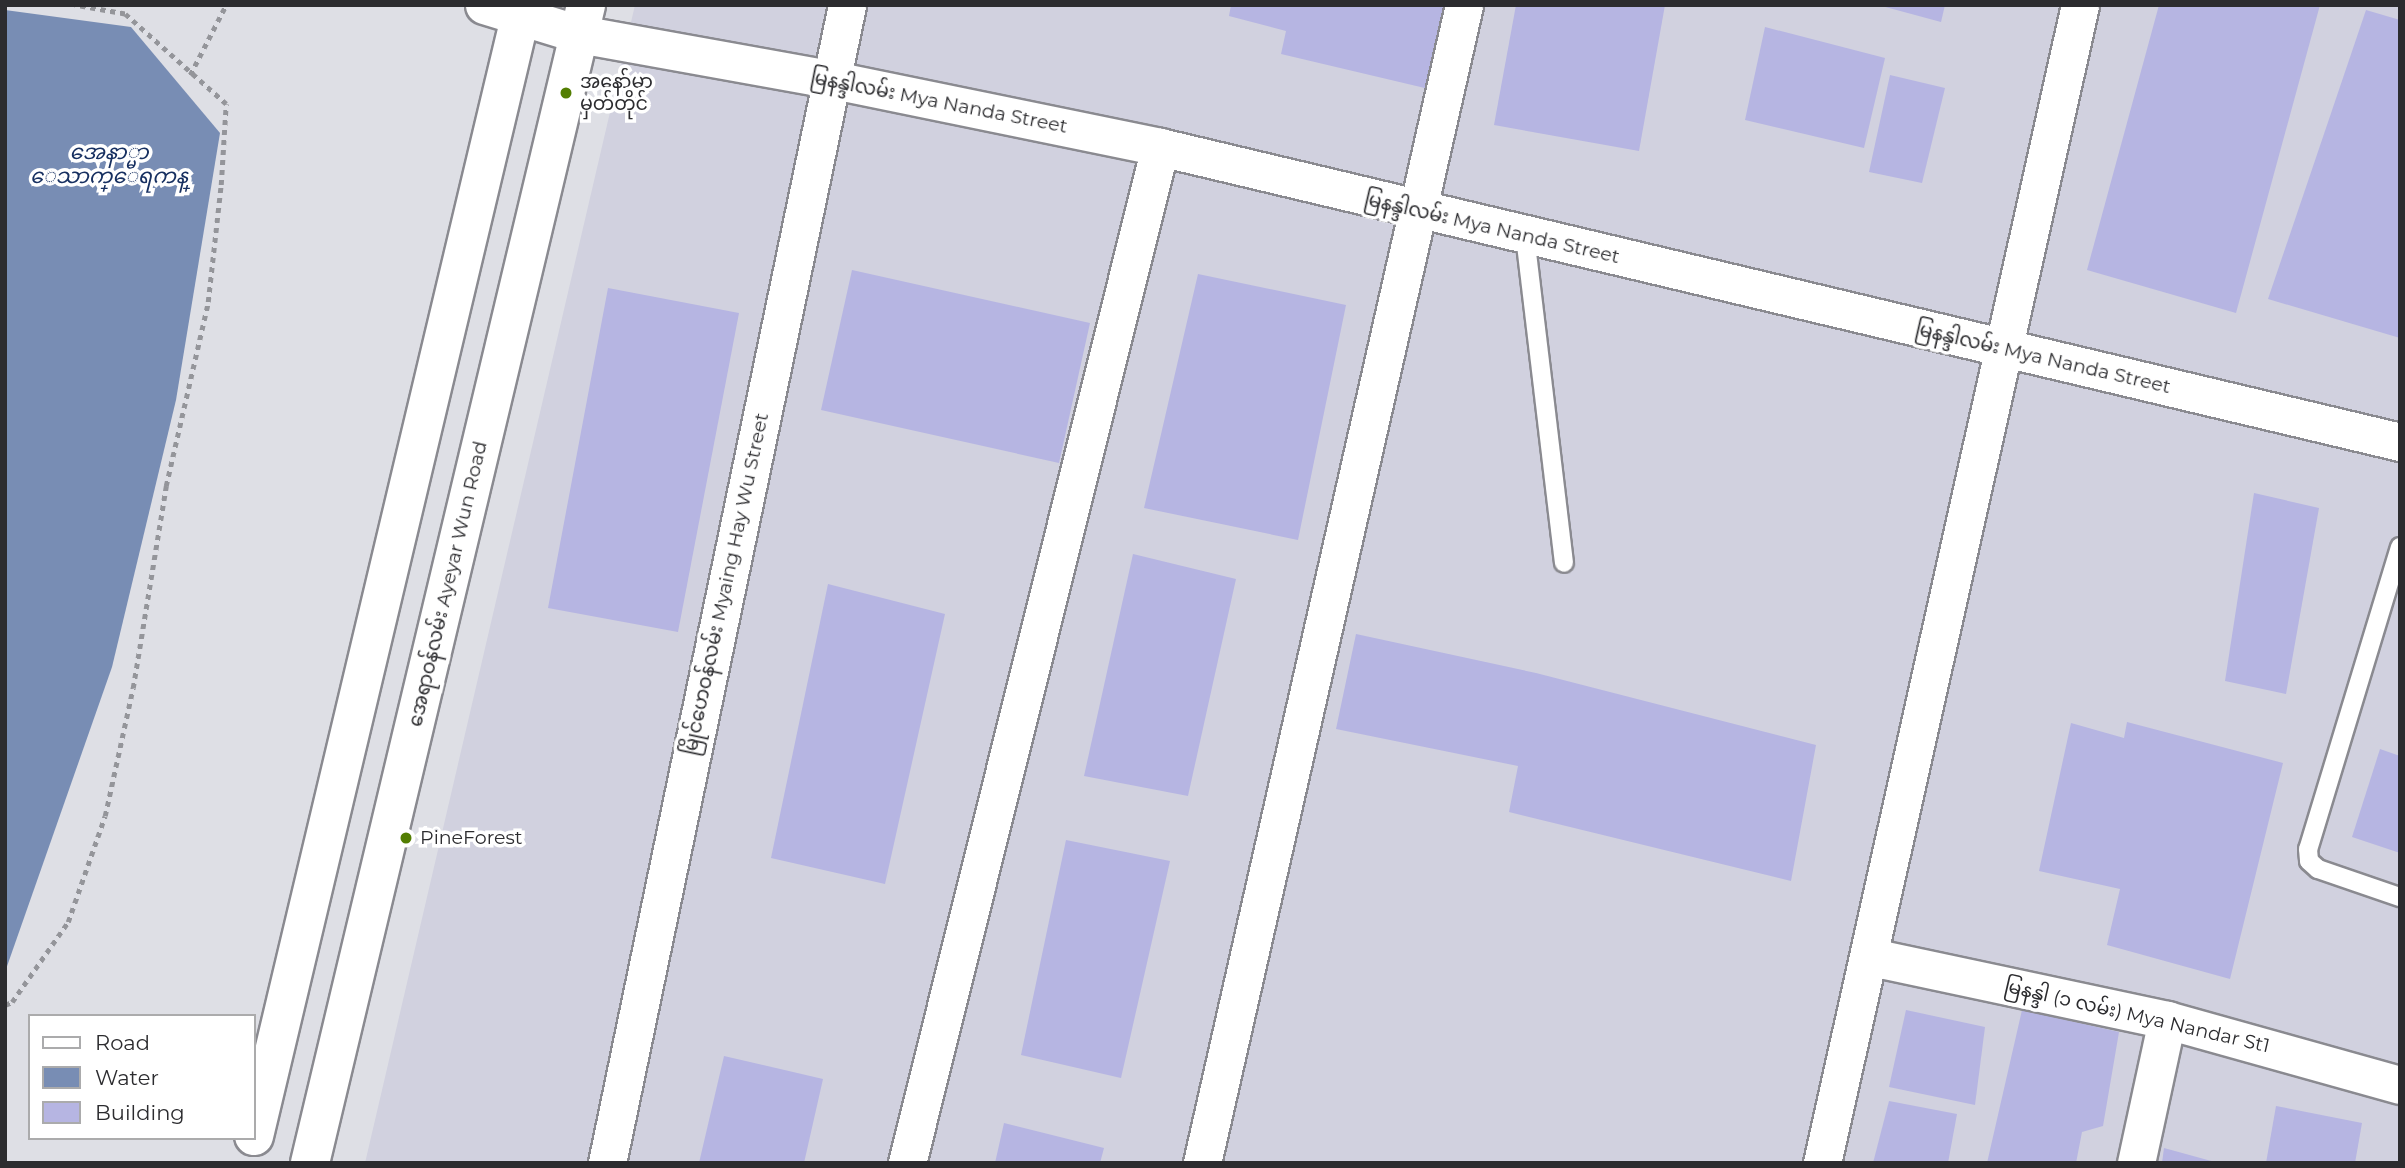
<!DOCTYPE html>
<meta charset="utf-8">
<style>
body{margin:0}
#map{position:relative;width:2405px;height:1168px;overflow:hidden;background:#dedfe5;font-family:Montserrat,"Noto Sans Myanmar",sans-serif}
div>[style]{position:absolute}
.built>*{inset:0;background:#d1d1df}
.water>*{inset:0;background:#788db4}
.building>*{inset:0;background:#b6b5e2}
.path>*{height:4.5px;margin-top:-2.25px;transform-origin:0;background:repeating-linear-gradient(90deg,#94959a 0 5px,transparent 0 10px)}
.roads{filter:drop-shadow(2px 0 #8a8a90) drop-shadow(-2px 0 #8a8a90) drop-shadow(0 2px #8a8a90) drop-shadow(0 -2px #8a8a90)}
.lane>*{height:18px;margin:-9px;padding:0 9px;transform-origin:9px;border-radius:9px;background:#fff}
.street>*{height:37px;margin:-18.5px;padding:0 18.5px;transform-origin:18.5px;border-radius:18.5px;background:#fff}
.primary>*{height:38px;margin:-19px;padding:0 19px;transform-origin:19px;border-radius:19px;background:#fff}
.dots>*{width:19px;height:19px;translate:-50% -50%;box-sizing:border-box;border:4px solid #fff;border-radius:50%}
span{translate:-50% -50%;white-space:nowrap;text-align:center;line-height:1.15;-webkit-text-stroke:7px #fff;paint-order:stroke}
.poi-label{font-size:19px;color:#2c2c2f}
.left{translate:0 -50%;text-align:left}
.street-label{font-size:19px;color:#2c2c2f}
.water-label{font-size:21px;color:#173061;font-style:italic}
.frame{position:absolute;inset:0;border:7px solid #2c2c2f;pointer-events:none}
.legend{position:absolute;left:28px;top:1014px;width:228px;height:126px;box-sizing:border-box;background:#fff;border:2px solid #ababac;margin:0;padding:9px 12px;list-style:none;font-size:21px;color:#2c2c2f}
.legend li{display:flex;align-items:center;gap:14px;height:35px}
.legend b{width:35px;border:2px solid #ababac}
</style>
<div id="map">
<div class="built">
<div style="clip-path:polygon(635px 5px,2400px 5px,2400px 1163px,365px 1163px)"></div>
</div>
<div class="water">
<div style="clip-path:polygon(5px 10px,131px 27px,220px 133px,176px 400px,112px 667px,5px 972px)"></div>
</div>
<div class="building">
<div style="clip-path:polygon(1231px 5px,1448px 5px,1429px 89px,1281px 54px,1286px 31px,1229px 16px)"></div>
<div style="clip-path:polygon(1516px 5px,1665px 5px,1639px 151px,1494px 125px)"></div>
<div style="clip-path:polygon(1878px 5px,1945px 5px,1941px 22px)"></div>
<div style="clip-path:polygon(2159px 5px,2320px 5px,2236px 313px,2087px 270px)"></div>
<div style="clip-path:polygon(2366px 10px,2400px 20px,2400px 338px,2268px 299px)"></div>
<div style="clip-path:polygon(1765px 27px,1885px 58px,1864px 148px,1745px 120px)"></div>
<div style="clip-path:polygon(1890px 75px,1945px 88px,1922px 183px,1869px 172px)"></div>
<div style="clip-path:polygon(852px 270px,1090px 323px,1059px 463px,821px 410px)"></div>
<div style="clip-path:polygon(1198px 274px,1346px 305px,1298px 540px,1144px 508px)"></div>
<div style="clip-path:polygon(608px 288px,739px 313px,678px 632px,548px 608px)"></div>
<div style="clip-path:polygon(2254px 493px,2319px 508px,2286px 694px,2225px 681px)"></div>
<div style="clip-path:polygon(1133px 554px,1236px 579px,1188px 796px,1084px 776px)"></div>
<div style="clip-path:polygon(828px 584px,945px 614px,885px 884px,771px 858px)"></div>
<div style="clip-path:polygon(1356px 634px,1536px 673px,1816px 745px,1791px 881px,1509px 812px,1518px 766px,1336px 729px)"></div>
<div style="clip-path:polygon(2127px 722px,2283px 763px,2230px 979px,2107px 945px,2120px 889px,2039px 871px,2071px 723px,2124px 738px)"></div>
<div style="clip-path:polygon(2380px 749px,2400px 756px,2400px 853px,2352px 837px)"></div>
<div style="clip-path:polygon(1066px 840px,1170px 861px,1121px 1078px,1021px 1055px)"></div>
<div style="clip-path:polygon(1906px 1010px,1985px 1027px,1975px 1105px,1889px 1087px)"></div>
<div style="clip-path:polygon(2022px 1010px,2119px 1032px,2103px 1126px,2082px 1132px,2076px 1163px,1987px 1163px)"></div>
<div style="clip-path:polygon(724px 1056px,823px 1079px,804px 1163px,699px 1163px)"></div>
<div style="clip-path:polygon(1889px 1101px,1957px 1114px,1948px 1163px,1873px 1163px)"></div>
<div style="clip-path:polygon(2276px 1106px,2362px 1123px,2355px 1163px,2266px 1163px)"></div>
<div style="clip-path:polygon(1004px 1123px,1104px 1148px,1100px 1163px,995px 1163px)"></div>
<div style="clip-path:polygon(2164px 1148px,2215px 1162px,2215px 1163px,2162px 1163px)"></div>
</div>
<div class="path">
<div style="left:190px;top:75px;width:79px;rotate:-62.8deg"></div>
<div style="left:5px;top:1005px;width:8px;rotate:-23deg"></div>
<div style="left:12px;top:1002px;width:98px;rotate:-55deg"></div>
<div style="left:68px;top:922px;width:112px;rotate:-70.8deg"></div>
<div style="left:105px;top:816px;width:131px;rotate:-77.7deg"></div>
<div style="left:133px;top:688px;width:205px;rotate:-80.7deg"></div>
<div style="left:166px;top:486px;width:189px;rotate:-77.1deg"></div>
<div style="left:208px;top:302px;width:118px;rotate:-83.7deg"></div>
<div style="left:221px;top:185px;width:81px;rotate:-86.5deg"></div>
<div style="left:226px;top:104px;width:135px;rotate:-138.3deg"></div>
<div style="left:125px;top:14px;width:51px;rotate:-169.8deg"></div>
</div>
<div class="roads">
<div class="lane">
<div style="left:1525px;top:236px;width:329px;rotate:83.2deg"></div>
<div style="left:2400px;top:547px;width:316px;rotate:106.9deg"></div>
<div style="left:2308px;top:849px;width:12px;rotate:85deg"></div>
<div style="left:2309px;top:861px;width:12px;rotate:42deg"></div>
<div style="left:2318px;top:869px;width:87px;rotate:18.9deg"></div>
</div>
<div class="street">
<div style="left:484px;top:5px;width:99px;rotate:17deg"></div>
<div style="left:579px;top:34px;width:254px;rotate:10.2deg"></div>
<div style="left:829px;top:79px;width:338px;rotate:11.6deg"></div>
<div style="left:1160px;top:147px;width:1275px;rotate:13.38deg"></div>
<div style="left:1871px;top:957px;width:303px;rotate:12deg"></div>
<div style="left:2167px;top:1020px;width:242px;rotate:15.6deg"></div>
<div style="left:607px;top:1163px;width:1183px;rotate:-78.29deg"></div>
<div style="left:907px;top:1163px;width:1047px;rotate:-76.02deg"></div>
<div style="left:1202px;top:1163px;width:1187px;rotate:-77.25deg"></div>
<div style="left:1822px;top:1163px;width:1186px;rotate:-77.44deg"></div>
<div style="left:2136px;top:1163px;width:146px;rotate:-77.8deg"></div>
</div>
<div class="primary">
<div style="left:254px;top:1136px;width:1163px;rotate:-76.62deg"></div>
<div style="left:310px;top:1163px;width:1190px;rotate:-76.59deg"></div>
</div>
</div>
<div class="dots">
<div style="left:566px;top:93px;background:#537e02"></div>
<div style="left:406px;top:838px;background:#537e02"></div>
</div>
<div class="poi-label">
<span class="left" style="left:580px;top:93px">အနော်မာ<br>မှတ်တိုင်</span>
<span class="left" style="left:420px;top:838px">PineForest</span>
</div>
<div class="street-label">
<span style="left:939px;top:102px;rotate:11deg">မြနန္ဒါလမ်း Mya Nanda Street</span>
<span style="left:1492px;top:228px;rotate:13deg">မြနန္ဒါလမ်း Mya Nanda Street</span>
<span style="left:2043px;top:358px;rotate:13deg">မြနန္ဒါလမ်း Mya Nanda Street</span>
<span style="left:448px;top:584px;rotate:-77deg">အေရာဝန်လမ်း Ayeyar Wun Road</span>
<span style="left:726px;top:584px;rotate:-78deg">မြိုင်ဟေဝန်လမ်း Myaing Hay Wu Street</span>
<span style="left:2137px;top:1016px;rotate:13deg">မြနန္ဒါ (၁ လမ်း) Mya Nandar St1</span>
</div>
<div class="water-label">
<span style="left:109px;top:164px">အေနာ္မာ<br>ေသာက္ေရကန္</span>
</div>
<div class="frame"></div>
<ul class="legend">
<li><b style="height:9px;background:#fff"></b>Road</li>
<li><b style="height:19px;background:#788db4"></b>Water</li>
<li><b style="height:19px;background:#b6b5e2"></b>Building</li>
</ul>
</div>
